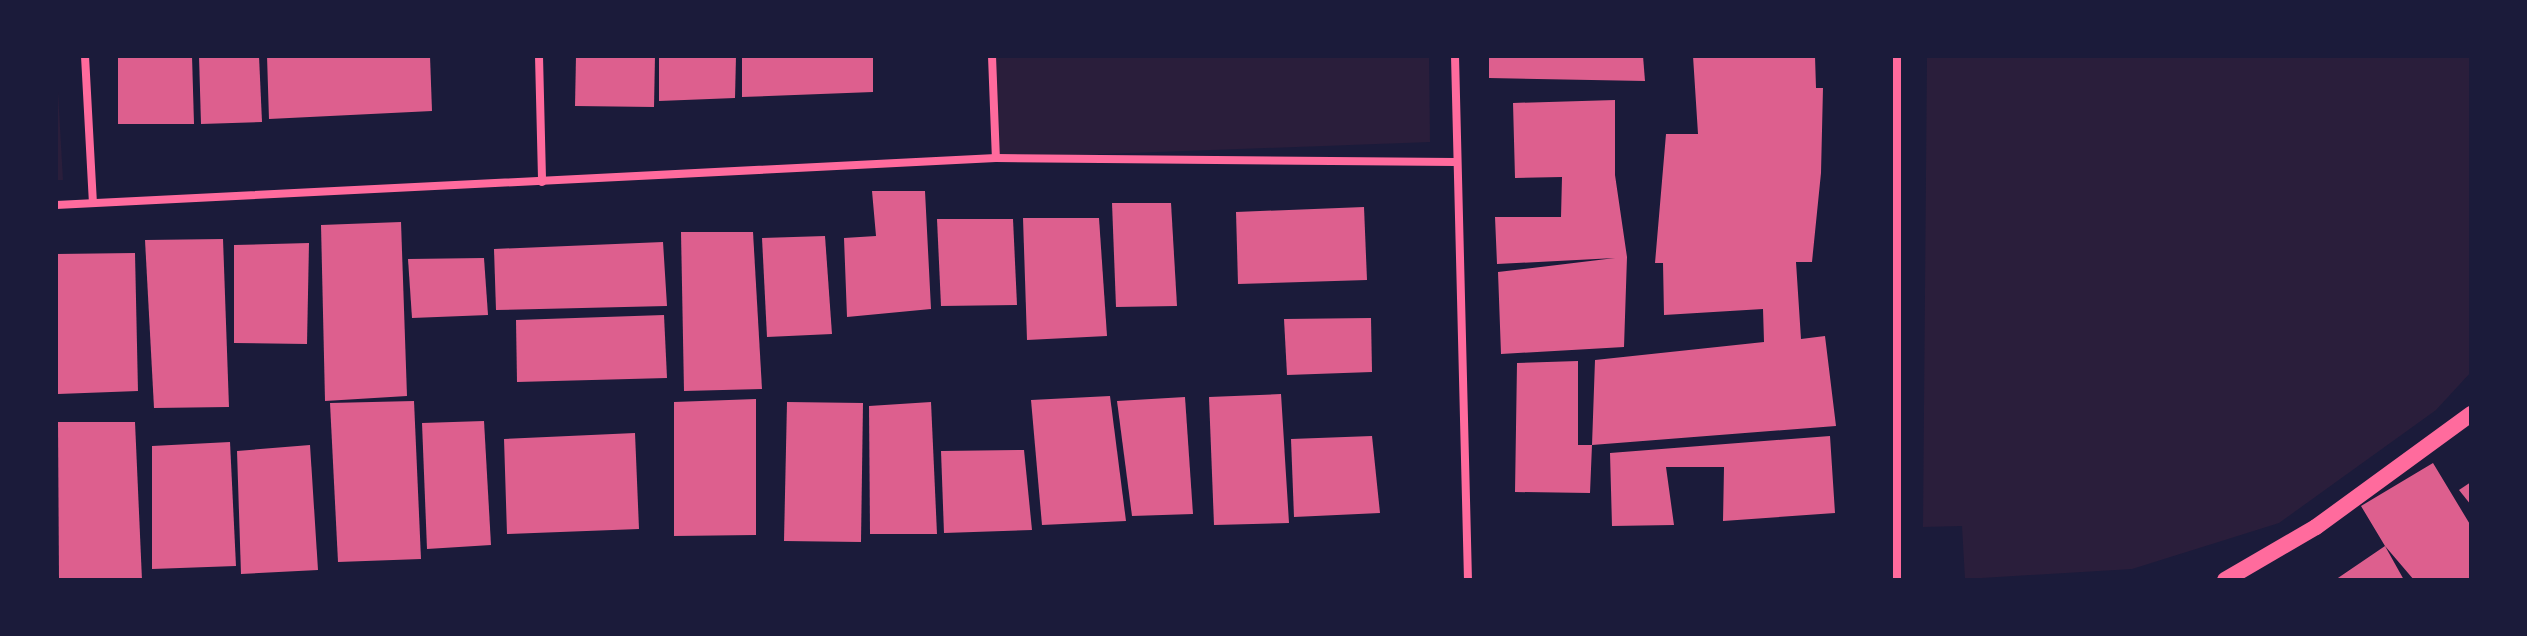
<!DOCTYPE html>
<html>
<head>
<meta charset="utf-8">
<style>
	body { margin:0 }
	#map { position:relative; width:2527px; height:636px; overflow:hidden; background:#1b1b3a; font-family:"Work Sans",sans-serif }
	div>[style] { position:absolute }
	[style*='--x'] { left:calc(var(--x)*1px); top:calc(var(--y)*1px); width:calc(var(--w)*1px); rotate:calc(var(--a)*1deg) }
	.green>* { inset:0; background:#2a1e3b }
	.building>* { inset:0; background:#dd5f8e }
	.minor>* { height:8px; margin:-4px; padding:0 4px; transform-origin:4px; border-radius:4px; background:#ff6b9d }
	.secondary>* { height:16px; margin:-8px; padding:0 8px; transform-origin:8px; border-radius:8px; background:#ff6b9d }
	span { translate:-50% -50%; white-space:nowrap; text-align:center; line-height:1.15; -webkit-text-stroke:6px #1b1b3a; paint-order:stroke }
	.frame { position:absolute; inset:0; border:58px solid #1b1b3a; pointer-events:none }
</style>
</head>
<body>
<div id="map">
	<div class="green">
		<div style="clip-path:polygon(56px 56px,63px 180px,56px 180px)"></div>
		<div style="clip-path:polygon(992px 56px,1429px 56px,1430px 142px,996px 158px)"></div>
		<div style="clip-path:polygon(1927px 56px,2471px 56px,2471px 372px,2436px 410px,2279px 523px,2132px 569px,1965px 579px,1962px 526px,1923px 527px)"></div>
	</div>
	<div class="building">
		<div style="clip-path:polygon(118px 56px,192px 56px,194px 124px,118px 124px)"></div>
		<div style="clip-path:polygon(199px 56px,259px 56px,262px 122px,201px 124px)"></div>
		<div style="clip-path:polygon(267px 56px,430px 56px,432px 111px,269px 119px)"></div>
		<div style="clip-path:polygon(576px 56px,655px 56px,654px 107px,575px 106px)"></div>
		<div style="clip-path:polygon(659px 56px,736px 56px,735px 98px,659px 101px)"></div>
		<div style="clip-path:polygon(742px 56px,873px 56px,873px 92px,742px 97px)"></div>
		<div style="clip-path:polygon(1489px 56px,1643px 56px,1645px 81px,1489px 78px)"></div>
		<div style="clip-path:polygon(1693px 56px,1815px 56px,1816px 88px,1823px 88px,1821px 173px,1812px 262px,1796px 262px,1801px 339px,1825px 336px,1836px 426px,1592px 445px,1595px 360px,1764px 342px,1763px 309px,1664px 315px,1663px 263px,1655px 263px,1666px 134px,1698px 134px)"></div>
		<div style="clip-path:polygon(1615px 100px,1615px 175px,1627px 257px,1624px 347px,1501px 354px,1498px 272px,1615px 258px,1497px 264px,1495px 217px,1561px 217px,1562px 177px,1515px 178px,1513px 103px)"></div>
		<div style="clip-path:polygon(872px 191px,925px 191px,931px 309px,847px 317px,844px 238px,876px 236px)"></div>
		<div style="clip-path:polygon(1112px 203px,1171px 203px,1177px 306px,1116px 307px)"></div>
		<div style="clip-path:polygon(1364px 207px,1367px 280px,1238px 284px,1236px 212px)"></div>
		<div style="clip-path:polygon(1023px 218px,1099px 218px,1107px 336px,1027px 340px)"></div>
		<div style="clip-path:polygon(937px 219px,1013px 219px,1017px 305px,941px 306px)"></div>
		<div style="clip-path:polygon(401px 222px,407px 396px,325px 401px,321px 225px)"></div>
		<div style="clip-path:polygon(681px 232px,753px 232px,762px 389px,684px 391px)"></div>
		<div style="clip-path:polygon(825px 236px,832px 334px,767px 337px,762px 238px)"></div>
		<div style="clip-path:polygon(223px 239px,229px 407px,154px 408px,145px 240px)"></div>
		<div style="clip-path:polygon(663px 242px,667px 306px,496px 310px,494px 249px)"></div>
		<div style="clip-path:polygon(309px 243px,307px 344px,234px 343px,234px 245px)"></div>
		<div style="clip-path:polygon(135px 253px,138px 391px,58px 394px,56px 254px)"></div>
		<div style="clip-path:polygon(484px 258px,488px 315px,412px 318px,408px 259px)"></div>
		<div style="clip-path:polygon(664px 315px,667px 378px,517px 382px,516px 320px)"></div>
		<div style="clip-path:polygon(1371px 318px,1372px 372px,1287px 375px,1284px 319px)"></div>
		<div style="clip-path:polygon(1578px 361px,1578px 445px,1592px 445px,1590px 493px,1515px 492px,1517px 363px)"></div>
		<div style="clip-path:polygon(1281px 394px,1289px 523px,1214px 525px,1209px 397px)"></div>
		<div style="clip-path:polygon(1110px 396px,1126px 521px,1042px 525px,1031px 400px)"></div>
		<div style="clip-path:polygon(1185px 397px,1193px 514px,1132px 516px,1117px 401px)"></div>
		<div style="clip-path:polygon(756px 399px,756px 535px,674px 536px,674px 402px)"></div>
		<div style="clip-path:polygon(414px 401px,421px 559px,338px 562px,330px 403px)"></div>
		<div style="clip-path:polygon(787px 402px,863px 403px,861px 542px,784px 541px)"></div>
		<div style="clip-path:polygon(931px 402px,937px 534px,870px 534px,869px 406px)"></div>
		<div style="clip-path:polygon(484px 421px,491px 545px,427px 549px,422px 423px)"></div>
		<div style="clip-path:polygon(58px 422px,135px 422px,142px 580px,59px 580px)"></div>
		<div style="clip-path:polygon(635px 433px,639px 529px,507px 534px,504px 439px)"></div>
		<div style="clip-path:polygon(1372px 436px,1380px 513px,1294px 517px,1291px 439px)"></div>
		<div style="clip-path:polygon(1830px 436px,1835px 513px,1723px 521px,1724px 467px,1666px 467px,1674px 525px,1612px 526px,1610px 453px)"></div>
		<div style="clip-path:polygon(230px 442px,236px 566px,152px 569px,152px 446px)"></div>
		<div style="clip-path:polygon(310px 445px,318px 570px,241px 574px,237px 451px)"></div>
		<div style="clip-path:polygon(1024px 450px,1032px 530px,944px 533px,941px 451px)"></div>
		<div style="clip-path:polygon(2433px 463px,2471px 526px,2471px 580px,2414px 580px,2385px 546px,2404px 580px,2335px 580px,2385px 546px,2361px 506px)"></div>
		<div style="clip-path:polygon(2471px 482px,2471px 505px,2459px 490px)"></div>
	</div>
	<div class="minor">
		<div style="--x:85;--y:56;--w:147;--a:86.9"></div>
		<div style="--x:539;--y:56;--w:126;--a:88.6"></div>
		<div style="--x:992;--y:56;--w:102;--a:87.8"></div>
		<div style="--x:1455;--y:56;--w:524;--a:88.58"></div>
		<div style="--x:56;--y:205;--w:941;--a:-2.86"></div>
		<div style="--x:996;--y:158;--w:459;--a:0.5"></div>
		<div style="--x:1897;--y:580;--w:524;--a:-90"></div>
	</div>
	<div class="secondary">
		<div style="--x:2225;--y:580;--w:105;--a:-30.2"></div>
		<div style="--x:2316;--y:527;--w:192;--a:-36.1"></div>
	</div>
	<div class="frame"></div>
</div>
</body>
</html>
